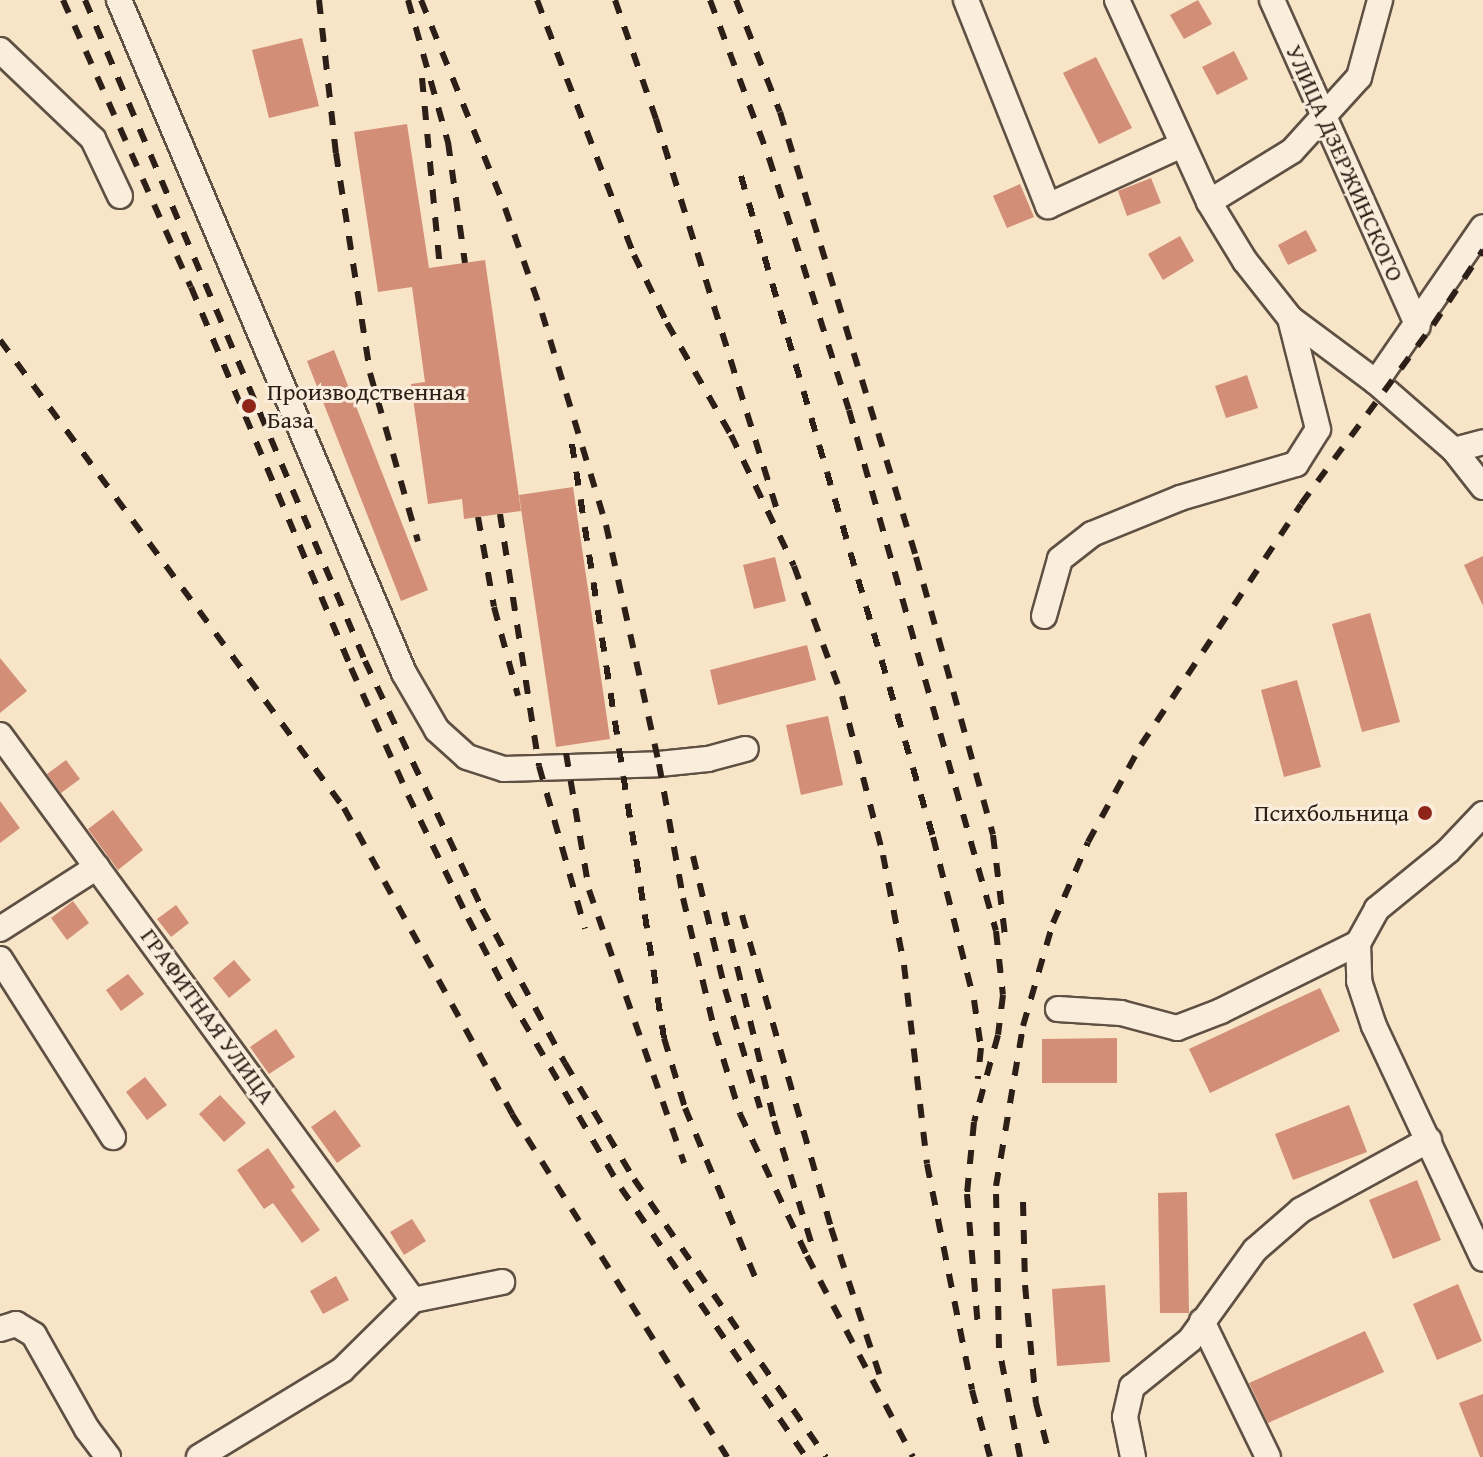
<!DOCTYPE html>
<html>
<head>
<meta charset="utf-8">
<style>
	body { margin:0 }
	#map { position:relative; width:1483px; height:1457px; overflow:hidden; background:#f8e4c7; font-family:"Gentium Book Plus",serif }
	div>[style] { position:absolute }
	[style*='--x'] { left:calc(var(--x)*1px); top:calc(var(--y)*1px); width:calc(var(--w)*1px); rotate:calc(var(--a)*1deg) }
	.building>* { inset:0; background:#d28e77 }
	.roads { filter:drop-shadow(2px 0 #5f5044) drop-shadow(-2px 0 #5f5044) drop-shadow(0 2px #5f5044) drop-shadow(0 -2px #5f5044) }
	.minor>* { height:24px; margin:-12px; padding:0 12px; transform-origin:12px; border-radius:12px; background:#faeddb }
	.rail>* { height:6px; margin-top:-3px; transform-origin:0; background:repeating-linear-gradient(90deg,#2c1f18 0 14px,transparent 0 28px) }
	.dots>* { width:22px; height:22px; translate:-50% -50%; box-sizing:border-box; border:4px solid #faeddb; border-radius:50% }
	span { translate:-50% -50%; white-space:nowrap; text-align:center; line-height:1.15; -webkit-text-stroke:6px #faeddb; paint-order:stroke }
	.street-label { font-size:24px; color:#2c1f18 }
	.poi-label { font-size:24px; color:#2c1f18 }
	.left { translate:0 -50%; text-align:left }
	.right { translate:-100% -50%; text-align:right }
</style>
</head>
<body>
<div id="map">
	<div class="building">
		<div style="clip-path:polygon(1198px 0,1212px 24px,1184px 39px,1170px 15px)"></div>
		<div style="clip-path:polygon(302px 38px,319px 106px,269px 118px,252px 50px)"></div>
		<div style="clip-path:polygon(1234px 51px,1248px 79px,1217px 95px,1202px 67px)"></div>
		<div style="clip-path:polygon(1096px 57px,1132px 128px,1099px 144px,1063px 73px)"></div>
		<div style="clip-path:polygon(407px 124px,429px 268px,485px 260px,521px 511px,464px 519px,462px 499px,428px 504px,411px 384px,425px 382px,412px 287px,378px 292px,354px 132px)"></div>
		<div style="clip-path:polygon(1151px 178px,1161px 203px,1127px 216px,1118px 191px)"></div>
		<div style="clip-path:polygon(1020px 184px,1034px 217px,1007px 228px,993px 196px)"></div>
		<div style="clip-path:polygon(1306px 230px,1317px 251px,1288px 265px,1278px 245px)"></div>
		<div style="clip-path:polygon(1180px 236px,1194px 261px,1163px 280px,1148px 254px)"></div>
		<div style="clip-path:polygon(334px 350px,428px 590px,401px 601px,307px 361px)"></div>
		<div style="clip-path:polygon(1247px 375px,1258px 408px,1226px 418px,1215px 386px)"></div>
		<div style="clip-path:polygon(573px 487px,610px 739px,556px 747px,519px 495px)"></div>
		<div style="clip-path:polygon(1483px 556px,1483px 606px,1464px 565px)"></div>
		<div style="clip-path:polygon(775px 557px,786px 601px,754px 609px,743px 565px)"></div>
		<div style="clip-path:polygon(1370px 613px,1400px 722px,1362px 732px,1332px 624px)"></div>
		<div style="clip-path:polygon(807px 645px,816px 680px,718px 705px,710px 670px)"></div>
		<div style="clip-path:polygon(0 658px,27px 691px,0 713px)"></div>
		<div style="clip-path:polygon(1297px 680px,1321px 767px,1284px 777px,1261px 690px)"></div>
		<div style="clip-path:polygon(828px 716px,843px 785px,801px 795px,786px 725px)"></div>
		<div style="clip-path:polygon(66px 760px,80px 779px,61px 793px,47px 774px)"></div>
		<div style="clip-path:polygon(0 801px,20px 828px,0 843px)"></div>
		<div style="clip-path:polygon(113px 810px,143px 850px,118px 870px,88px 829px)"></div>
		<div style="clip-path:polygon(73px 901px,89px 923px,67px 940px,51px 918px)"></div>
		<div style="clip-path:polygon(176px 905px,189px 923px,171px 937px,157px 919px)"></div>
		<div style="clip-path:polygon(234px 960px,251px 980px,229px 998px,213px 978px)"></div>
		<div style="clip-path:polygon(128px 974px,144px 994px,121px 1011px,106px 990px)"></div>
		<div style="clip-path:polygon(1320px 988px,1340px 1031px,1210px 1093px,1189px 1049px)"></div>
		<div style="clip-path:polygon(276px 1029px,295px 1057px,269px 1074px,250px 1047px)"></div>
		<div style="clip-path:polygon(1117px 1038px,1117px 1083px,1042px 1083px,1042px 1039px)"></div>
		<div style="clip-path:polygon(145px 1077px,167px 1105px,147px 1120px,126px 1092px)"></div>
		<div style="clip-path:polygon(220px 1095px,246px 1123px,224px 1142px,199px 1114px)"></div>
		<div style="clip-path:polygon(1349px 1105px,1367px 1152px,1293px 1180px,1275px 1134px)"></div>
		<div style="clip-path:polygon(335px 1110px,361px 1146px,337px 1163px,311px 1127px)"></div>
		<div style="clip-path:polygon(268px 1148px,295px 1187px,291px 1190px,320px 1230px,302px 1243px,273px 1203px,264px 1209px,237px 1170px)"></div>
		<div style="clip-path:polygon(1417px 1180px,1441px 1240px,1393px 1259px,1369px 1200px)"></div>
		<div style="clip-path:polygon(1187px 1192px,1189px 1313px,1160px 1313px,1158px 1193px)"></div>
		<div style="clip-path:polygon(412px 1219px,426px 1241px,404px 1255px,390px 1232px)"></div>
		<div style="clip-path:polygon(336px 1276px,349px 1300px,323px 1314px,310px 1291px)"></div>
		<div style="clip-path:polygon(1458px 1284px,1482px 1341px,1437px 1360px,1413px 1304px)"></div>
		<div style="clip-path:polygon(1105px 1285px,1110px 1362px,1057px 1366px,1052px 1289px)"></div>
		<div style="clip-path:polygon(1365px 1331px,1384px 1372px,1268px 1423px,1249px 1383px)"></div>
		<div style="clip-path:polygon(1483px 1394px,1483px 1457px,1480px 1457px,1459px 1403px)"></div>
	</div>
	<div class="roads">
		<div class="minor">
			<div style="--x:119;--y:0;--w:731;--a:67.05"></div>
			<div style="--x:404;--y:673;--w:66;--a:59.9"></div>
			<div style="--x:437;--y:730;--w:40;--a:42"></div>
			<div style="--x:467;--y:757;--w:39;--a:18"></div>
			<div style="--x:504;--y:769;--w:155;--a:-1.8"></div>
			<div style="--x:659;--y:764;--w:49;--a:-5.8"></div>
			<div style="--x:708;--y:759;--w:39;--a:-15"></div>
			<div style="--x:966;--y:0;--w:222;--a:68.3"></div>
			<div style="--x:1048;--y:206;--w:147;--a:-24.5"></div>
			<div style="--x:1117;--y:0;--w:222;--a:65.5"></div>
			<div style="--x:1209;--y:202;--w:69;--a:58.6"></div>
			<div style="--x:1245;--y:261;--w:73;--a:51.7"></div>
			<div style="--x:1290;--y:318;--w:107;--a:36.7"></div>
			<div style="--x:1376;--y:382;--w:103;--a:41.1"></div>
			<div style="--x:1454;--y:450;--w:47;--a:51.9"></div>
			<div style="--x:1272;--y:0;--w:357;--a:65.9"></div>
			<div style="--x:0;--y:50;--w:129;--a:43.7"></div>
			<div style="--x:93;--y:139;--w:63;--a:64.7"></div>
			<div style="--x:1209;--y:202;--w:97;--a:-31.6"></div>
			<div style="--x:1292;--y:151;--w:100;--a:-47.8"></div>
			<div style="--x:1359;--y:77;--w:80;--a:-74.7"></div>
			<div style="--x:1376;--y:382;--w:188;--a:-55.4"></div>
			<div style="--x:1454;--y:450;--w:30;--a:-15"></div>
			<div style="--x:1044;--y:616;--w:59;--a:-74.3"></div>
			<div style="--x:1060;--y:559;--w:41;--a:-38"></div>
			<div style="--x:1092;--y:534;--w:95;--a:-22.2"></div>
			<div style="--x:1180;--y:498;--w:121;--a:-16.3"></div>
			<div style="--x:1296;--y:464;--w:41;--a:-57.8"></div>
			<div style="--x:1318;--y:429;--w:114;--a:-104.2"></div>
			<div style="--x:0;--y:735;--w:700;--a:53.83"></div>
			<div style="--x:1483;--y:814;--w:51;--a:133.4"></div>
			<div style="--x:1448;--y:851;--w:92;--a:140.8"></div>
			<div style="--x:1377;--y:909;--w:39;--a:119"></div>
			<div style="--x:1358;--y:943;--w:38;--a:88"></div>
			<div style="--x:1359;--y:981;--w:47;--a:71.6"></div>
			<div style="--x:1374;--y:1026;--w:257;--a:64.9"></div>
			<div style="--x:0;--y:929;--w:115;--a:-32.6"></div>
			<div style="--x:0;--y:959;--w:211;--a:57.6"></div>
			<div style="--x:1058;--y:1009;--w:63;--a:3.6"></div>
			<div style="--x:1121;--y:1013;--w:58;--a:15"></div>
			<div style="--x:1177;--y:1028;--w:47;--a:-21.1"></div>
			<div style="--x:1221;--y:1011;--w:153;--a:-26.4"></div>
			<div style="--x:1202;--y:1321;--w:151;--a:64.1"></div>
			<div style="--x:0;--y:1329;--w:17;--a:-17"></div>
			<div style="--x:16;--y:1324;--w:21;--a:31"></div>
			<div style="--x:34;--y:1335;--w:108;--a:60.6"></div>
			<div style="--x:87;--y:1429;--w:35;--a:53"></div>
			<div style="--x:199;--y:1457;--w:167;--a:-31.3"></div>
			<div style="--x:342;--y:1370;--w:100;--a:-44.6"></div>
			<div style="--x:413;--y:1300;--w:91;--a:-11.4"></div>
			<div style="--x:1133;--y:1457;--w:41;--a:-101.3"></div>
			<div style="--x:1125;--y:1417;--w:31;--a:-77"></div>
			<div style="--x:1132;--y:1387;--w:75;--a:-39"></div>
			<div style="--x:1190;--y:1340;--w:111;--a:-54.2"></div>
			<div style="--x:1255;--y:1250;--w:61;--a:-41"></div>
			<div style="--x:1301;--y:1210;--w:146;--a:-28.7"></div>
		</div>
	</div>
	<div class="rail">
		<div style="--x:63;--y:0;--w:314;--a:66"></div>
		<div style="--x:191;--y:287;--w:413;--a:67.2"></div>
		<div style="--x:351;--y:668;--w:139;--a:65.8"></div>
		<div style="--x:408;--y:795;--w:137;--a:64"></div>
		<div style="--x:468;--y:918;--w:87;--a:62.5"></div>
		<div style="--x:508;--y:995;--w:224;--a:59.7"></div>
		<div style="--x:621;--y:1188;--w:326;--a:55.5"></div>
		<div style="--x:85;--y:0;--w:718;--a:67.04"></div>
		<div style="--x:365;--y:661;--w:274;--a:64.7"></div>
		<div style="--x:482;--y:909;--w:175;--a:61.7"></div>
		<div style="--x:565;--y:1063;--w:135;--a:59.3"></div>
		<div style="--x:634;--y:1179;--w:338;--a:55.4"></div>
		<div style="--x:319;--y:0;--w:154;--a:83.7"></div>
		<div style="--x:336;--y:153;--w:223;--a:81.2"></div>
		<div style="--x:370;--y:373;--w:175;--a:74.1"></div>
		<div style="--x:408;--y:0;--w:148;--a:74.3"></div>
		<div style="--x:448;--y:142;--w:122;--a:82"></div>
		<div style="--x:421;--y:0;--w:224;--a:68"></div>
		<div style="--x:505;--y:208;--w:111;--a:70.6"></div>
		<div style="--x:542;--y:313;--w:221;--a:73.2"></div>
		<div style="--x:606;--y:525;--w:245;--a:77.5"></div>
		<div style="--x:659;--y:764;--w:136;--a:79.8"></div>
		<div style="--x:683;--y:898;--w:138;--a:76.6"></div>
		<div style="--x:715;--y:1032;--w:86;--a:73"></div>
		<div style="--x:740;--y:1114;--w:157;--a:64.7"></div>
		<div style="--x:807;--y:1256;--w:227;--a:62.2"></div>
		<div style="--x:537;--y:0;--w:273;--a:69.2"></div>
		<div style="--x:634;--y:255;--w:76;--a:64.1"></div>
		<div style="--x:667;--y:323;--w:129;--a:60.3"></div>
		<div style="--x:731;--y:435;--w:145;--a:64.3"></div>
		<div style="--x:794;--y:566;--w:139;--a:69.7"></div>
		<div style="--x:842;--y:696;--w:164;--a:75.5"></div>
		<div style="--x:883;--y:855;--w:112;--a:79.2"></div>
		<div style="--x:904;--y:965;--w:200;--a:83.4"></div>
		<div style="--x:927;--y:1164;--w:230;--a:78.7"></div>
		<div style="--x:972;--y:1390;--w:69;--a:75"></div>
		<div style="--x:615;--y:0;--w:126;--a:71"></div>
		<div style="--x:656;--y:119;--w:412;--a:72.8"></div>
		<div style="--x:710;--y:0;--w:169;--a:69.5"></div>
		<div style="--x:769;--y:158;--w:264;--a:72.4"></div>
		<div style="--x:849;--y:410;--w:541;--a:74.24"></div>
		<div style="--x:996;--y:931;--w:64;--a:83.8"></div>
		<div style="--x:1003;--y:995;--w:40;--a:97.1"></div>
		<div style="--x:998;--y:1035;--w:90;--a:105.4"></div>
		<div style="--x:974;--y:1122;--w:72;--a:95.6"></div>
		<div style="--x:967;--y:1194;--w:135;--a:85.3"></div>
		<div style="--x:736;--y:0;--w:120;--a:68.6"></div>
		<div style="--x:780;--y:112;--w:465;--a:73"></div>
		<div style="--x:916;--y:557;--w:288;--a:74.5"></div>
		<div style="--x:993;--y:835;--w:101;--a:83.2"></div>
		<div style="--x:422;--y:78;--w:190;--a:84.6"></div>
		<div style="--x:741;--y:176;--w:688;--a:73.8"></div>
		<div style="--x:933;--y:837;--w:168;--a:75.9"></div>
		<div style="--x:974;--y:1000;--w:49;--a:81.7"></div>
		<div style="--x:981;--y:1048;--w:31;--a:96"></div>
		<div style="--x:0;--y:340;--w:581;--a:53.68"></div>
		<div style="--x:344;--y:808;--w:349;--a:61.2"></div>
		<div style="--x:512;--y:1114;--w:405;--a:57.9"></div>
		<div style="--x:572;--y:444;--w:601;--a:81.2"></div>
		<div style="--x:664;--y:1038;--w:73;--a:73.3"></div>
		<div style="--x:685;--y:1108;--w:191;--a:67.5"></div>
		<div style="--x:500;--y:514;--w:255;--a:81.2"></div>
		<div style="--x:539;--y:766;--w:169;--a:74.2"></div>
		<div style="--x:478;--y:517;--w:91;--a:79.9"></div>
		<div style="--x:494;--y:607;--w:92;--a:74.9"></div>
		<div style="--x:566;--y:753;--w:139;--a:80.5"></div>
		<div style="--x:589;--y:890;--w:289;--a:70.8"></div>
		<div style="--x:693;--y:856;--w:137;--a:76.5"></div>
		<div style="--x:725;--y:989;--w:124;--a:73.6"></div>
		<div style="--x:724;--y:912;--w:215;--a:76.5"></div>
		<div style="--x:774;--y:1121;--w:130;--a:73"></div>
		<div style="--x:742;--y:915;--w:325;--a:74.1"></div>
		<div style="--x:831;--y:1228;--w:156;--a:71.7"></div>
		<div style="--x:1023;--y:1202;--w:83;--a:88.6"></div>
		<div style="--x:1025;--y:1285;--w:119;--a:84.7"></div>
		<div style="--x:1036;--y:1403;--w:56;--a:75.5"></div>
		<div style="--x:1020;--y:1457;--w:111;--a:-100.9"></div>
		<div style="--x:999;--y:1348;--w:162;--a:-91.1"></div>
		<div style="--x:996;--y:1186;--w:162;--a:-80.4"></div>
		<div style="--x:1023;--y:1026;--w:107;--a:-73.8"></div>
		<div style="--x:1053;--y:923;--w:88;--a:-66.6"></div>
		<div style="--x:1088;--y:842;--w:111;--a:-61.3"></div>
		<div style="--x:1141;--y:745;--w:289;--a:-56.4"></div>
		<div style="--x:1301;--y:504;--w:222;--a:-53.6"></div>
		<div style="--x:1433;--y:325;--w:90;--a:-56.3"></div>
	</div>
	<div class="dots">
		<div style="left:249px;top:406px;background:#8f2418"></div>
		<div style="left:1425px;top:813px;background:#8f2418"></div>
	</div>
	<div class="street-label">
		<span style="left:1345px;top:163px;rotate:66deg">УЛИЦА ДЗЕРЖИНСКОГО</span>
		<span style="left:208px;top:1016px;rotate:54deg">ГРАФИТНАЯ УЛИЦА</span>
	</div>
	<div class="poi-label">
		<span class="left" style="left:267px;top:406px">Производственная<br>База</span>
		<span class="right" style="left:1409px;top:813px">Психбольница</span>
	</div>
</div>
</body>
</html>
